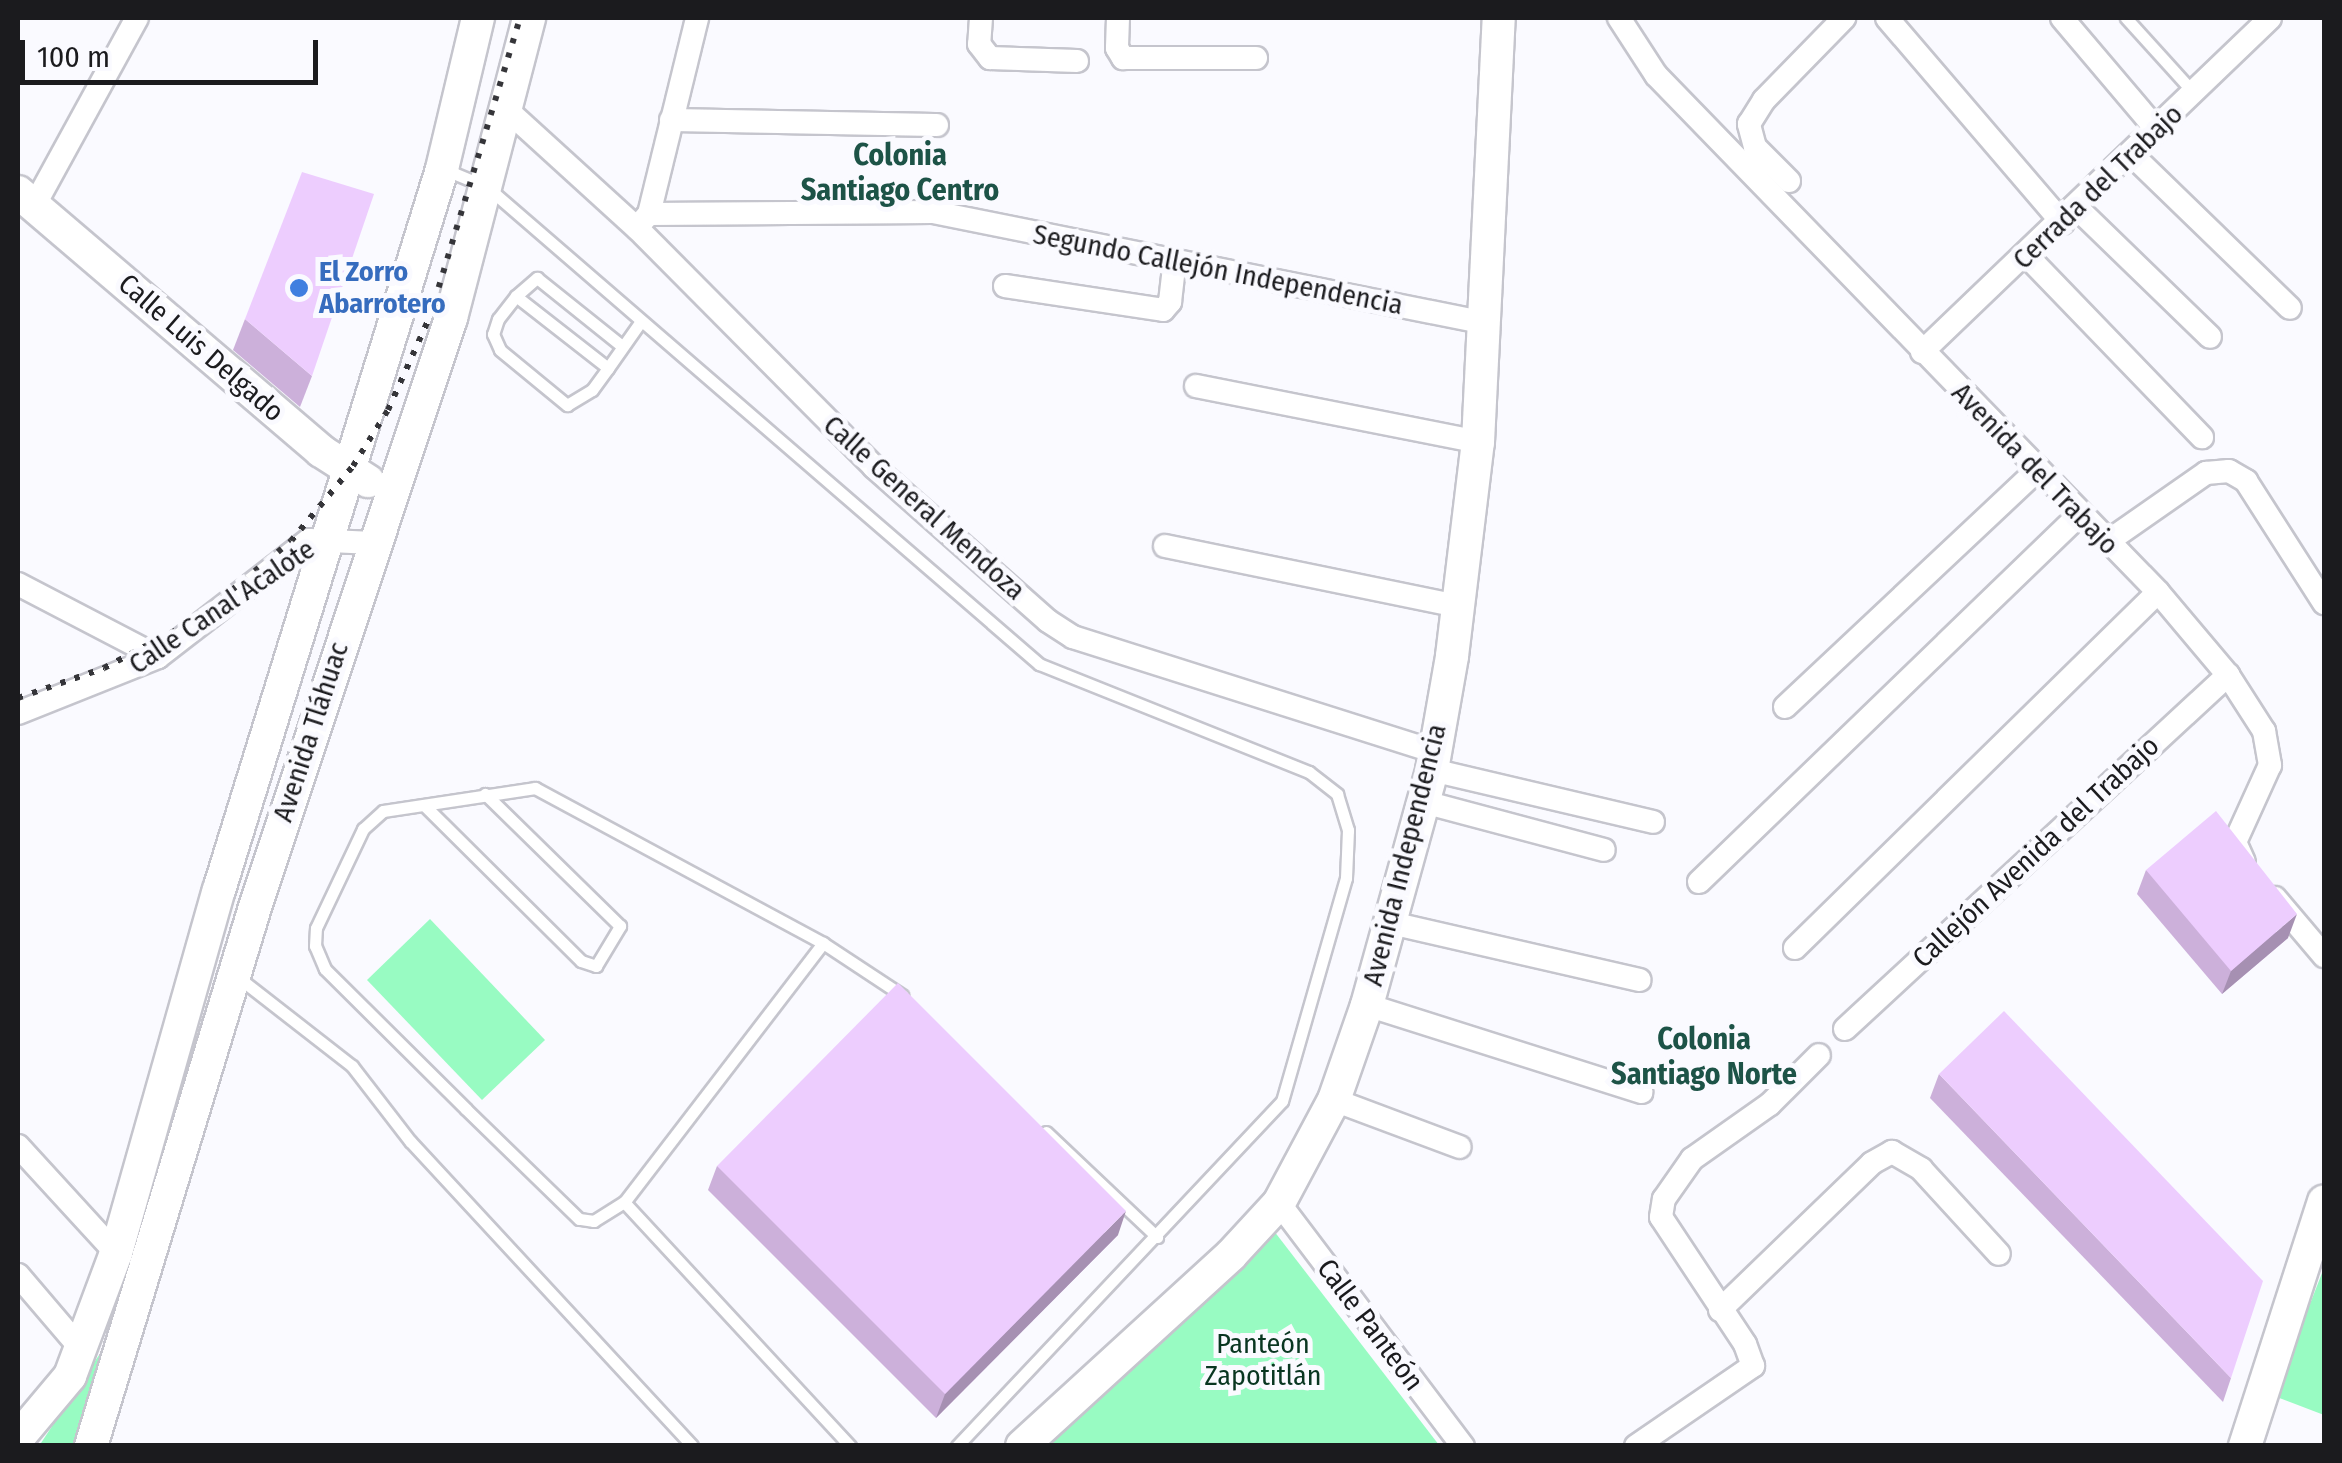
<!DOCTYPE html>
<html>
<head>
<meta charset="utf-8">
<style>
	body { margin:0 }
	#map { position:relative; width:2342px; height:1463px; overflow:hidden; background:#fafaff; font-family:"Fira Sans Condensed",sans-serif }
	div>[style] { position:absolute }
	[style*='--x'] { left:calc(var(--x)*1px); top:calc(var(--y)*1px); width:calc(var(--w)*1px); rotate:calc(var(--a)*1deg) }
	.green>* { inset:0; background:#98fbc2 }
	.roads { filter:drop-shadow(2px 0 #c5c5cd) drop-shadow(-2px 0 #c5c5cd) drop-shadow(0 2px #c5c5cd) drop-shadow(0 -2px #c5c5cd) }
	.lane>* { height:11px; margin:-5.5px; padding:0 5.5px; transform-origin:5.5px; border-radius:5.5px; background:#fff }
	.street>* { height:22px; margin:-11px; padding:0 11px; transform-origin:11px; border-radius:11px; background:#fff }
	.secondary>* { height:32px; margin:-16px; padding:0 16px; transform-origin:16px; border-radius:16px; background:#fff }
	.rail>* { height:6px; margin-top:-3px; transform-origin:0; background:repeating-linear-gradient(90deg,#353539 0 5px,transparent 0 15px) }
	.wall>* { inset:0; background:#ccb0da }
	.shaded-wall>* { inset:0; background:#a690b2 }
	.building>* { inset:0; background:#edcdfe }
	.dots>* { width:28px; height:28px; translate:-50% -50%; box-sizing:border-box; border:5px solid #fafaff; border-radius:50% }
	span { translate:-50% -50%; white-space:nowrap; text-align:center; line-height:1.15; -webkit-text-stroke:10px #fafaff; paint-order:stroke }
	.street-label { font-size:28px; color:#1b1b1e }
	.shop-label { font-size:28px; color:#366cbe; font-weight:700 }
	.left { translate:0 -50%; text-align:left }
	.park-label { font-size:28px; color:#093621 }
	.neighbourhood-label { font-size:30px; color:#1d5347; font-weight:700 }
	.frame { position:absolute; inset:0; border:20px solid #1b1b1e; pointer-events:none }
	.scale { position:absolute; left:20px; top:40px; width:298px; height:45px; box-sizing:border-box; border:5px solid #1b1b1e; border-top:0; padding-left:12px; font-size:30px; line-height:35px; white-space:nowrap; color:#1b1b1e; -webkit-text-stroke:8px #fafaff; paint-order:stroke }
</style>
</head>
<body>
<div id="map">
	<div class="green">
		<div style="clip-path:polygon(430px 919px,545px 1040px,482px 1100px,367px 980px)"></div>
		<div style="clip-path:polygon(1274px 1231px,1439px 1445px,1043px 1446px)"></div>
		<div style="clip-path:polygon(2324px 1268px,2324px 1415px,2274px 1396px)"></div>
		<div style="clip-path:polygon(101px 1352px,74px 1445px,35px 1446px,41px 1443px)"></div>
	</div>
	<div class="roads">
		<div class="lane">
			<div style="--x:2126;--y:18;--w:103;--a:47.8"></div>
			<div style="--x:446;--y:170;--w:44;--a:22.5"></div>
			<div style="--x:487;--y:187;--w:730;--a:40.83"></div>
			<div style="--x:1039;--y:664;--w:291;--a:21.8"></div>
			<div style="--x:1309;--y:772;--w:36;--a:38"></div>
			<div style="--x:1337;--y:794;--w:38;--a:73"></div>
			<div style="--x:1348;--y:830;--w:48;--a:92.4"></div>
			<div style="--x:1346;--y:878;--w:232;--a:106"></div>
			<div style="--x:1282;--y:1101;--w:474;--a:133.3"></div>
			<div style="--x:516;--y:296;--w:28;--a:-41"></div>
			<div style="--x:537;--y:278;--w:109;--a:38.7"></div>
			<div style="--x:608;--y:368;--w:117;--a:-142"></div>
			<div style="--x:516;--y:296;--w:29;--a:128"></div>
			<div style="--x:498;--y:319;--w:16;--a:108"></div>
			<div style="--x:493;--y:334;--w:17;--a:66"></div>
			<div style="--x:500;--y:350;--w:87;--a:39.4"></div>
			<div style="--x:567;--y:405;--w:29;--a:-31"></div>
			<div style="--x:592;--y:390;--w:27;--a:-54"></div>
			<div style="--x:608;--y:368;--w:57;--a:-54.9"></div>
			<div style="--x:535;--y:788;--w:327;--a:28.3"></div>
			<div style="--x:823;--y:943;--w:327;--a:127.5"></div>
			<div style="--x:624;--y:1202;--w:36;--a:148"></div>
			<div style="--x:594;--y:1221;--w:15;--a:-172"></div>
			<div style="--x:579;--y:1219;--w:158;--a:-135.8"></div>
			<div style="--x:466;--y:1109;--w:199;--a:-135.2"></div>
			<div style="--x:325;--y:969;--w:25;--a:-113"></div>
			<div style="--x:315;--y:946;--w:18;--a:-87"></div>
			<div style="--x:316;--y:928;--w:110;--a:-64.6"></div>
			<div style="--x:363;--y:829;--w:27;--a:-42"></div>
			<div style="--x:383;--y:811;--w:154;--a:-8.6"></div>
			<div style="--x:424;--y:805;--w:221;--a:44.8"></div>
			<div style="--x:581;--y:961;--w:16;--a:18"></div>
			<div style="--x:596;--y:966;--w:47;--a:-59"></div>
			<div style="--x:620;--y:926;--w:189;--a:-135.6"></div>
			<div style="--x:823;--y:943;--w:95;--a:33.4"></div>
			<div style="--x:239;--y:978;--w:143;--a:37.9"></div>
			<div style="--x:352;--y:1066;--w:95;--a:52.3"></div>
			<div style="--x:410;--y:1141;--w:415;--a:47.2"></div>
			<div style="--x:1046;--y:1132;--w:153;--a:43.4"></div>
			<div style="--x:624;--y:1202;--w:333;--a:47.2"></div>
		</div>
		<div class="street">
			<div style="--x:981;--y:18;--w:26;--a:94"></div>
			<div style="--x:979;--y:44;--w:18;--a:52"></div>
			<div style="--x:990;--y:58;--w:87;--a:2"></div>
			<div style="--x:1118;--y:18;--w:30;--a:92"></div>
			<div style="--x:1117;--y:48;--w:12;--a:59"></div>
			<div style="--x:1123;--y:58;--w:133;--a:0"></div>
			<div style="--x:1619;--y:18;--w:68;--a:57"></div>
			<div style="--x:1656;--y:75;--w:721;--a:45.84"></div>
			<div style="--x:2158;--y:592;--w:109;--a:49.9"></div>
			<div style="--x:2228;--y:675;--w:67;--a:57.3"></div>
			<div style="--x:2264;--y:731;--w:35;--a:80"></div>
			<div style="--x:2270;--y:765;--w:85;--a:114.4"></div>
			<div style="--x:2235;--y:842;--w:22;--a:66"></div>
			<div style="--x:1887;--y:18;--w:270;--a:49.4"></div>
			<div style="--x:2062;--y:18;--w:145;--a:49.7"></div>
			<div style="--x:506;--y:109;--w:177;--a:42.3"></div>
			<div style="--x:637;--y:228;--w:337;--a:45.2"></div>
			<div style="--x:874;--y:467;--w:232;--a:41.5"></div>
			<div style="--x:1048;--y:621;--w:30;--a:33"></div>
			<div style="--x:1073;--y:637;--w:381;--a:17.6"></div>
			<div style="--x:671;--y:120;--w:266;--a:1.1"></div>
			<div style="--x:2131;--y:154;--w:221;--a:44.1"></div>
			<div style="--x:1789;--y:181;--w:48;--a:-135"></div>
			<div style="--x:1755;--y:147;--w:24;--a:-105"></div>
			<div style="--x:1749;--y:124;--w:28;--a:-58"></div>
			<div style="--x:1764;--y:100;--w:115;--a:-45.7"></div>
			<div style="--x:34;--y:206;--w:214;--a:-61.3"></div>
			<div style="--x:2077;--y:208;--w:185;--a:44.1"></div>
			<div style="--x:649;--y:214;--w:284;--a:-0.4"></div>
			<div style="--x:933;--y:212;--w:564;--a:11.35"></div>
			<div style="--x:639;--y:225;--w:15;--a:-48"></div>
			<div style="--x:649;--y:214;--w:202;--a:-76.2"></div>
			<div style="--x:2027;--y:256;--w:252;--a:46"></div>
			<div style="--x:1005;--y:286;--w:160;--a:8.6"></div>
			<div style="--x:1163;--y:310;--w:11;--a:-49"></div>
			<div style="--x:1170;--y:302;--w:43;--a:-83.4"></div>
			<div style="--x:1922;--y:352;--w:482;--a:-43.8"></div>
			<div style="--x:1196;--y:386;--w:288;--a:11.2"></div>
			<div style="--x:2107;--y:542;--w:121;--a:-34.9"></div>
			<div style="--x:2206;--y:473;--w:23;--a:-5"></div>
			<div style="--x:2229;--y:471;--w:20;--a:30"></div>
			<div style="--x:2246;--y:481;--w:145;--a:57.4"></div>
			<div style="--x:1165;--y:546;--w:299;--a:11.6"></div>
			<div style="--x:18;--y:584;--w:158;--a:27.5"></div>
			<div style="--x:1785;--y:707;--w:345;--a:-43.2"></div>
			<div style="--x:18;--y:713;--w:151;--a:-21.8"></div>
			<div style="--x:158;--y:657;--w:191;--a:-37.8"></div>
			<div style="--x:309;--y:540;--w:64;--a:2.7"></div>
			<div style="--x:1432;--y:770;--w:227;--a:13.2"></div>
			<div style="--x:1424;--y:802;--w:186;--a:14.9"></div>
			<div style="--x:1699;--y:882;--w:528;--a:-44"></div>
			<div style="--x:2275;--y:898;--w:76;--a:49.8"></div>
			<div style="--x:1391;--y:923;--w:255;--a:12.9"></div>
			<div style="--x:1795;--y:948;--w:508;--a:-44.44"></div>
			<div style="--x:1367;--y:1005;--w:288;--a:17.6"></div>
			<div style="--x:1845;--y:1029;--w:522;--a:-42.75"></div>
			<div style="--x:1334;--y:1100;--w:134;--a:20.5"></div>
			<div style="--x:18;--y:1146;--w:145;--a:47.5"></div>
			<div style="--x:1279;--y:1203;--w:305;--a:52.9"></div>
			<div style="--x:18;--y:1275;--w:100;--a:49.5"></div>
			<div style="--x:1720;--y:1310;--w:211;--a:-44"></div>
			<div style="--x:1872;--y:1163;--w:23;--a:-29"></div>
			<div style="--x:1892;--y:1152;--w:34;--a:30"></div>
			<div style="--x:1921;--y:1169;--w:115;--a:47.5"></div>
			<div style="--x:1636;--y:1446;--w:142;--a:-34.4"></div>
			<div style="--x:1753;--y:1366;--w:23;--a:-110"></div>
			<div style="--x:1745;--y:1344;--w:152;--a:-123.5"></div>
			<div style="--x:1661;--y:1217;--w:18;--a:-81"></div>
			<div style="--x:1664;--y:1199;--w:49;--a:-55"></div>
			<div style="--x:1692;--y:1159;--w:95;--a:-35.2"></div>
			<div style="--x:1770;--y:1104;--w:69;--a:-45"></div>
		</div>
		<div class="secondary">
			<div style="--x:18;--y:192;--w:399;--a:40.5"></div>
			<div style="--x:321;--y:451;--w:56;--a:32.6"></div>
			<div style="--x:18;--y:1438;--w:81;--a:-50"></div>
			<div style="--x:70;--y:1376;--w:131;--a:-69.5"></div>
			<div style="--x:116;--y:1253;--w:377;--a:-74.2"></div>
			<div style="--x:219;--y:890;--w:755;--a:-72.81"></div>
			<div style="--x:442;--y:169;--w:155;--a:-76.6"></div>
			<div style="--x:91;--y:1446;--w:567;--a:-73.07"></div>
			<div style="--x:256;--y:904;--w:618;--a:-71.59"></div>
			<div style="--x:451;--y:318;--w:310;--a:-75.4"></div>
			<div style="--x:1022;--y:1446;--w:283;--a:-42.4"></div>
			<div style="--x:1231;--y:1255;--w:71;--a:-47.3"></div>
			<div style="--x:1279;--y:1203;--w:117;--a:-61.9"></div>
			<div style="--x:1334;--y:1100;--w:101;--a:-70.8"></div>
			<div style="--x:1367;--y:1005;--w:244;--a:-74.5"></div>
			<div style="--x:1432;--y:770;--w:116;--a:-80"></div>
			<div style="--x:1452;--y:656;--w:216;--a:-83.1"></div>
			<div style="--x:1478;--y:442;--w:425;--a:-87.2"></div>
			<div style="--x:2245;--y:1446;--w:257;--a:-72.1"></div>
		</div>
	</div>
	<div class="rail">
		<div style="--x:18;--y:698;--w:91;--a:-19.2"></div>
		<div style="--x:104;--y:668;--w:105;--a:-27.8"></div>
		<div style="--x:197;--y:619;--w:122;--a:-39.7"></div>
		<div style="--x:291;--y:541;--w:97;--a:-50.4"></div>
		<div style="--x:353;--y:466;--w:66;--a:-58"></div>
		<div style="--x:388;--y:410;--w:103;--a:-65.9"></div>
		<div style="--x:430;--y:316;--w:311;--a:-73.2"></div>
	</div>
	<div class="wall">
		<div style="clip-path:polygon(245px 319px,312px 376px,300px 407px,233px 350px)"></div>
		<div style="clip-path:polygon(2146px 870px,2288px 938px,2222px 994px,2137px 894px)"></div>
		<div style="clip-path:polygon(1939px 1074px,2231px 1378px,2223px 1402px,1930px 1098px)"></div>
		<div style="clip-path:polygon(717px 1166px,1118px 1235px,936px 1418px,708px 1190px)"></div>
	</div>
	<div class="shaded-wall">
		<div style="clip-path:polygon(2297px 914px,2288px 938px,2222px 994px,2231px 971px)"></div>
		<div style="clip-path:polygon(1126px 1211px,1118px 1235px,936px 1418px,945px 1394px)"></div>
	</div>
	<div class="building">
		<div style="clip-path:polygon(302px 172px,374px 194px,312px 376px,245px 319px)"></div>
		<div style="clip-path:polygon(2216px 811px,2297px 914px,2231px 971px,2146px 870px)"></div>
		<div style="clip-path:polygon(898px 983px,1126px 1211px,945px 1394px,717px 1166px)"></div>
		<div style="clip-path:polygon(2004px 1011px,2263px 1281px,2231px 1378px,1939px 1074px)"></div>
	</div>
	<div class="dots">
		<div style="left:299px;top:288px;background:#3f7fe0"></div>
	</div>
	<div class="street-label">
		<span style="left:2098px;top:187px;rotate:-44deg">Cerrada del Trabajo</span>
		<span style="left:1218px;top:270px;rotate:11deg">Segundo Callejón Independencia</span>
		<span style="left:201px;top:348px;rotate:41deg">Calle Luis Delgado</span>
		<span style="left:2035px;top:469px;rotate:46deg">Avenida del Trabajo</span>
		<span style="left:924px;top:508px;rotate:42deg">Calle General Mendoza</span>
		<span style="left:222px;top:607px;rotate:-34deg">Calle Canal Acalote</span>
		<span style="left:311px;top:732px;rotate:-72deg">Avenida Tláhuac</span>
		<span style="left:2036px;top:852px;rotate:-43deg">Callejón Avenida del Trabajo</span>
		<span style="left:1405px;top:855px;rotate:-76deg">Avenida Independencia</span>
		<span style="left:1370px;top:1325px;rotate:53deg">Calle Panteón</span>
	</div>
	<div class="shop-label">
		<span class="left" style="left:319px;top:288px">El Zorro<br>Abarrotero</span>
	</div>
	<div class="park-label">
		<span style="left:1263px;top:1360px">Panteón<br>Zapotitlán</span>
	</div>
	<div class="neighbourhood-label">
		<span style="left:900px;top:172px">Colonia<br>Santiago Centro</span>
		<span style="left:1704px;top:1056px">Colonia<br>Santiago Norte</span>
	</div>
	<div class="frame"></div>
	<div class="scale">100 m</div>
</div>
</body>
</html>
